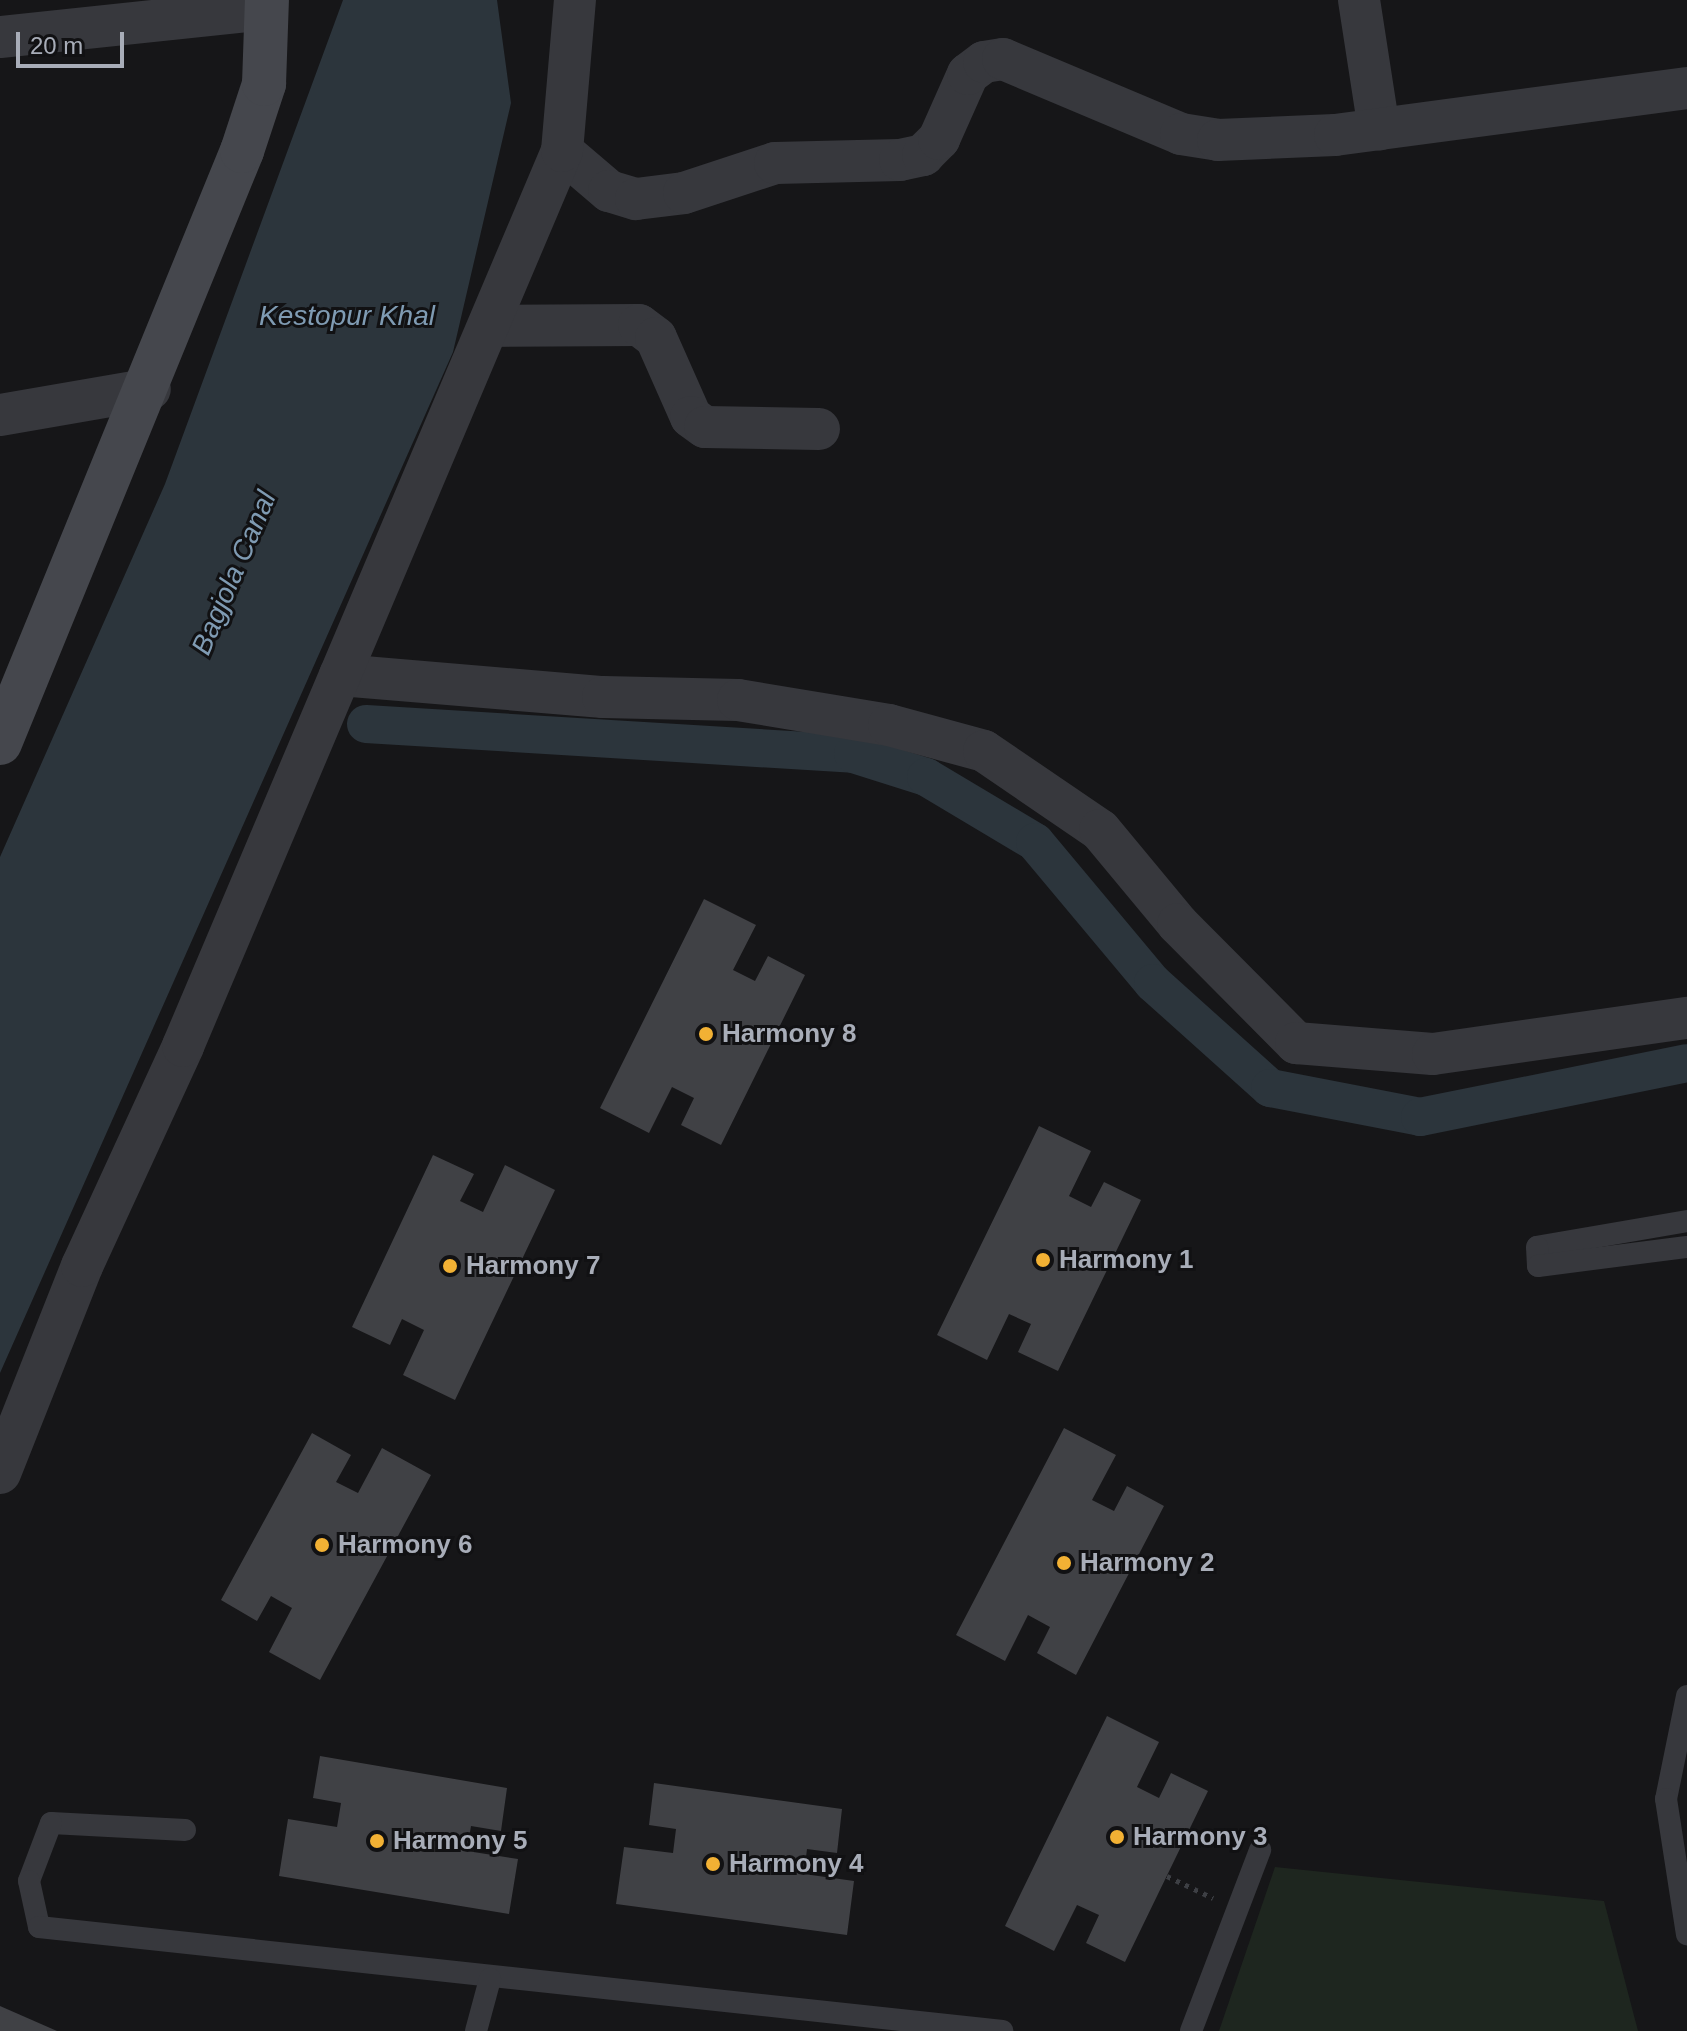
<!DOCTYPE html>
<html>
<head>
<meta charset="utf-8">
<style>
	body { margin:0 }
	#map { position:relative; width:1687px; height:2031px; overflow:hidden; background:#161618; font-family:Arial,sans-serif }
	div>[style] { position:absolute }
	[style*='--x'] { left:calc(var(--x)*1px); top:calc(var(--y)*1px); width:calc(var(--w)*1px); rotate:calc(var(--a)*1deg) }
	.green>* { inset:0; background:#1e261f }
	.water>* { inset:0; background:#2c353c }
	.canal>* { height:38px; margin:-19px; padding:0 19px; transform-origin:19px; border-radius:19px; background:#2c353c }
	.building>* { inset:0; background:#404145 }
	.path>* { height:5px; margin-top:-2.5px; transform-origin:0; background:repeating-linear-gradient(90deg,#3d3f44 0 4px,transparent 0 10px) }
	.lane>* { height:22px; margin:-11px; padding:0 11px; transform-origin:11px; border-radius:11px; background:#37383d }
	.street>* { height:42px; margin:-21px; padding:0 21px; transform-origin:21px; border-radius:21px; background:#37383d }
	.secondary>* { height:44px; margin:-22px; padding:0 22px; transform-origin:22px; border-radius:22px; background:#45474d }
	.dots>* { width:22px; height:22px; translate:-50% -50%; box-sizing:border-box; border:4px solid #111113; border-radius:50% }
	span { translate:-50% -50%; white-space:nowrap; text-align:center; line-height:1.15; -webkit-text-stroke:6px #111113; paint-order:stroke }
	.poi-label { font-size:26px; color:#a8adb8; font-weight:700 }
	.left { translate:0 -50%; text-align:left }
	.water-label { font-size:28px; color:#7f9bb3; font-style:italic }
	.scale { position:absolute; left:16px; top:32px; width:108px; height:36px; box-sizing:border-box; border:4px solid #a8adb8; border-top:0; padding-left:10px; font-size:24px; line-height:28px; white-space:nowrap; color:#a8adb8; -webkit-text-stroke:6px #111113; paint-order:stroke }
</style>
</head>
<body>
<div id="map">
	<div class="green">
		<div style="clip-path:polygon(1275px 1867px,1604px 1901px,1638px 2031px,1219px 2031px)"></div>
	</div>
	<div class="water">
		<div style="clip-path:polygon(343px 0,497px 0,511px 103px,453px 352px,0 1373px,0 857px,165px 484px)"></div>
	</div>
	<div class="canal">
		<div style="--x:366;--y:724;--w:488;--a:3.5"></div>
		<div style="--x:853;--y:754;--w:77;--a:17.5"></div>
		<div style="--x:926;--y:777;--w:127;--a:30.8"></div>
		<div style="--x:1035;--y:842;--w:184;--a:50.1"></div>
		<div style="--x:1153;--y:983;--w:157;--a:41.9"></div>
		<div style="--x:1270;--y:1088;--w:153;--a:10.9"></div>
		<div style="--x:1420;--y:1117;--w:272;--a:-11.4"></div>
	</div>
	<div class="building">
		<div style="clip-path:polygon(704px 899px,756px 925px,733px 970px,755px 981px,768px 956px,805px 975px,721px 1145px,681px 1125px,694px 1098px,672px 1087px,649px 1133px,600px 1108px)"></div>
		<div style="clip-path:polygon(1039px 1126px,1091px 1151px,1069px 1196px,1091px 1207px,1104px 1182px,1141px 1200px,1058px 1371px,1018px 1352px,1031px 1324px,1009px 1314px,987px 1360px,937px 1335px)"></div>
		<div style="clip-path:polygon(433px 1155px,474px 1174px,460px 1201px,483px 1212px,505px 1165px,555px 1190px,455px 1400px,403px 1375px,424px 1330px,402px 1319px,390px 1345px,352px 1327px)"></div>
		<div style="clip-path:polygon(1064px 1428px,1116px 1455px,1092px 1500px,1114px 1511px,1127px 1486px,1164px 1506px,1076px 1675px,1037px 1653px,1050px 1627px,1028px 1615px,1005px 1661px,956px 1635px)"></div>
		<div style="clip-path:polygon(312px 1433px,351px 1455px,336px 1482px,358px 1493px,382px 1448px,431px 1475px,320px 1680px,269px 1652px,292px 1608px,271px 1596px,257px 1621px,221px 1600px)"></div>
		<div style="clip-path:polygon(1107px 1716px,1159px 1742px,1137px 1787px,1159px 1798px,1171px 1773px,1208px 1791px,1125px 1962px,1086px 1943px,1099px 1915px,1077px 1905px,1054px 1951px,1005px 1926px)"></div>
		<div style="clip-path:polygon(320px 1756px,507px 1788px,501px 1831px,471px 1826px,467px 1851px,518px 1859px,509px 1914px,279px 1876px,288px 1819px,337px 1827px,341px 1803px,313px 1798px)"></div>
		<div style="clip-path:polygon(654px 1783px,842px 1809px,837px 1853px,807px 1849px,804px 1874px,854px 1881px,847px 1935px,616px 1904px,624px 1847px,673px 1853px,676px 1829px,649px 1825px)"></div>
		<div style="clip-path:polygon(0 2006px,57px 2031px,0 2031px)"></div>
	</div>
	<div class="path">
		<div style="--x:1167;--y:1876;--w:51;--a:25.6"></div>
	</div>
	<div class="lane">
		<div style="--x:1687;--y:1221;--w:152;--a:170.2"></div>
		<div style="--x:1537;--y:1247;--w:19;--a:87"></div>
		<div style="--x:1538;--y:1266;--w:150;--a:-7.3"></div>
		<div style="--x:1687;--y:1696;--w:105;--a:101.5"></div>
		<div style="--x:1666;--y:1799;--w:137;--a:81.2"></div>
		<div style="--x:185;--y:1830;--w:134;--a:-177"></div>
		<div style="--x:51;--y:1823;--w:62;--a:110.8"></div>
		<div style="--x:29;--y:1881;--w:47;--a:77.7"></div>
		<div style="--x:39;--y:1927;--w:969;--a:6.16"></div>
		<div style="--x:476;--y:2031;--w:54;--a:-74.9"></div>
		<div style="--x:1191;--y:2031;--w:194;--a:-69.1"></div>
	</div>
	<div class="street">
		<div style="--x:1359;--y:0;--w:131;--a:81.2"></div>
		<div style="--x:0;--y:37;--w:268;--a:-6"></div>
		<div style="--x:562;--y:151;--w:62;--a:40.4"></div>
		<div style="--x:609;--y:191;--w:28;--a:17"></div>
		<div style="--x:636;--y:199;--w:48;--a:-7.1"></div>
		<div style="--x:684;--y:193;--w:96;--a:-18.2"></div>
		<div style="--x:775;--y:163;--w:125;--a:-1.4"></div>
		<div style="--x:900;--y:160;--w:24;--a:-12"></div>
		<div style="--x:923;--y:155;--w:23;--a:-45"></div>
		<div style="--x:939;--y:139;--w:71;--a:-66"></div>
		<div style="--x:968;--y:74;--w:20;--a:-37"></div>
		<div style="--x:984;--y:62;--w:19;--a:-9"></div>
		<div style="--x:1003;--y:59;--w:193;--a:22.8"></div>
		<div style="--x:1181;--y:134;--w:37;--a:9"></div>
		<div style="--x:1218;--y:140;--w:117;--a:-2.4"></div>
		<div style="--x:1335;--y:135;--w:355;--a:-7.6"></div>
		<div style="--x:489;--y:326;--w:150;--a:-0.4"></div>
		<div style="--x:639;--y:325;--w:21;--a:37"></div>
		<div style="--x:656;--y:338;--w:86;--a:66.1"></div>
		<div style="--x:691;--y:417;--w:17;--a:36"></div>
		<div style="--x:705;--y:427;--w:114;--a:1"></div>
		<div style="--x:0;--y:415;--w:152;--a:-9.8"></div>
		<div style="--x:340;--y:675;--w:264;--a:4.8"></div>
		<div style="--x:603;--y:697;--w:135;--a:1.3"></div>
		<div style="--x:738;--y:700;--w:153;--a:9.4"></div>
		<div style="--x:889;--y:725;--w:98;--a:15.3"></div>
		<div style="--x:984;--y:751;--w:140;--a:34.3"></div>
		<div style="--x:1100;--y:830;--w:122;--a:50.3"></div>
		<div style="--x:1178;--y:924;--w:168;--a:45.2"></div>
		<div style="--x:1296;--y:1043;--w:137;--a:4.6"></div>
		<div style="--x:1433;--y:1054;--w:257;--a:-8.1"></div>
		<div style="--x:0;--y:1473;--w:223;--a:-68.4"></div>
		<div style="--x:82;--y:1266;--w:242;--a:-65.3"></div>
		<div style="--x:183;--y:1046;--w:972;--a:-67.05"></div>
		<div style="--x:562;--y:151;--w:152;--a:-85.1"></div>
	</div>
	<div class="secondary">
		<div style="--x:0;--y:743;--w:640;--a:-67.77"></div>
		<div style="--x:242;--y:151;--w:71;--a:-71.8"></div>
		<div style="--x:264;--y:84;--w:84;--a:-88"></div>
	</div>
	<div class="dots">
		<div style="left:706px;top:1034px;background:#f2b134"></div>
		<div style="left:1043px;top:1260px;background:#f2b134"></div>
		<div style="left:450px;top:1266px;background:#f2b134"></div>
		<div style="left:322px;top:1545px;background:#f2b134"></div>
		<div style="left:1064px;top:1563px;background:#f2b134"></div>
		<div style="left:1117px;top:1837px;background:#f2b134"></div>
		<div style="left:377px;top:1841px;background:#f2b134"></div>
		<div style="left:713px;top:1864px;background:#f2b134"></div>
	</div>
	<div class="poi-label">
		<span class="left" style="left:722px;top:1034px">Harmony 8</span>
		<span class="left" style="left:1059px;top:1260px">Harmony 1</span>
		<span class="left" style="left:466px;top:1266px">Harmony 7</span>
		<span class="left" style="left:338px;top:1545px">Harmony 6</span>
		<span class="left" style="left:1080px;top:1563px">Harmony 2</span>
		<span class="left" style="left:1133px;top:1837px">Harmony 3</span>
		<span class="left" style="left:393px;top:1841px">Harmony 5</span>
		<span class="left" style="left:729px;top:1864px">Harmony 4</span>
	</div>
	<div class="water-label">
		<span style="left:347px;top:316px">Kestopur Khal</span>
		<span style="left:234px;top:573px;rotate:-67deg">Bagjola Canal</span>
	</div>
	<div class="scale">20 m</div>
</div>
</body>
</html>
